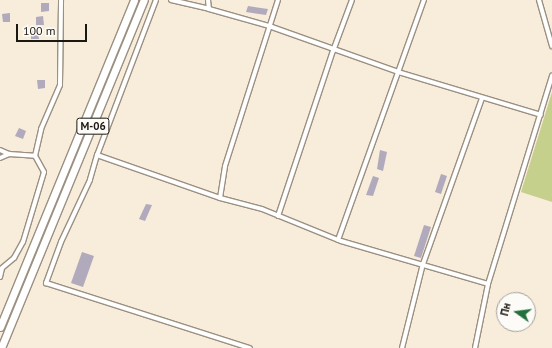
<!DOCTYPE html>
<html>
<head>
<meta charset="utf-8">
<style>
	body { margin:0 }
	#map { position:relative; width:552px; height:348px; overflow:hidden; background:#f8ecdb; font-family:"PT Sans",sans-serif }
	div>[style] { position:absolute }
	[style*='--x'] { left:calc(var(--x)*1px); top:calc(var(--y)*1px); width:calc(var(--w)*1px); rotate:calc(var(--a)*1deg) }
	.green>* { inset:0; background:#c6d08d }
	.building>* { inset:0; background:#b1aabc }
	.roads { filter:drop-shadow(1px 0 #9b9081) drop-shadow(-1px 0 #9b9081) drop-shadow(0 1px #9b9081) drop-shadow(0 -1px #9b9081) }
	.street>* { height:4px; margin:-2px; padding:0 2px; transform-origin:2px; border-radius:2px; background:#fff }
	.highway>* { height:7px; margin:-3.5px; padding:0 3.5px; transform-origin:3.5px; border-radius:3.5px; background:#fff }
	span { translate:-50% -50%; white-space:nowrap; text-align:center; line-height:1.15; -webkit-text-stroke:3px #fdfbf7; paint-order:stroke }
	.shield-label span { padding:1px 3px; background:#fdfbf7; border:1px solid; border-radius:3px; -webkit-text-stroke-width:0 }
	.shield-label { font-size:11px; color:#1b1711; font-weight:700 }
	.north { position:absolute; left:496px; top:292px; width:40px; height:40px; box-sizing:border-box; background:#fdfbf7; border:1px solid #a3a09b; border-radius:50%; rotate:284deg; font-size:11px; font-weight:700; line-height:16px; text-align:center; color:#1b1711 }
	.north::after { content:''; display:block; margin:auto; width:14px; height:18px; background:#23703f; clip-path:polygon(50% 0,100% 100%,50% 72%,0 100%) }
	.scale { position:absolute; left:16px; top:24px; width:71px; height:18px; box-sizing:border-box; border:2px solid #1b1711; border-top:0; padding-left:5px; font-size:12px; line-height:14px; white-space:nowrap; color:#1b1711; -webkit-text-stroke:3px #fdfbf7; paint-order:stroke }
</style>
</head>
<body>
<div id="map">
	<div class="green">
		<div style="clip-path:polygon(552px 92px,552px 202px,521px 192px)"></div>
	</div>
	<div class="building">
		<div style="clip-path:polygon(41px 3px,49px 3px,49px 11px,41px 12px)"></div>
		<div style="clip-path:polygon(248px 6px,268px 9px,266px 15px,246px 12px)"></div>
		<div style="clip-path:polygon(10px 13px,10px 22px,3px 22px,2px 14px)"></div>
		<div style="clip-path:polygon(43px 16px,44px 25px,36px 25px,36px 17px)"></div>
		<div style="clip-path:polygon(38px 30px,39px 39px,31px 39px,31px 31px)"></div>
		<div style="clip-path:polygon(37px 80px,45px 80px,45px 88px,38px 89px)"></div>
		<div style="clip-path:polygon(19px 128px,26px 131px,23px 139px,15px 136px)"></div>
		<div style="clip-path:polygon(380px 150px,387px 152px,383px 171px,377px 169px)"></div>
		<div style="clip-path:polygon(441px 174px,447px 176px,441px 194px,435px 192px)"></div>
		<div style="clip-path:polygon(373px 176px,379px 178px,373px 196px,366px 195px)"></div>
		<div style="clip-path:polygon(146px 204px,152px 205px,145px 221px,139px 219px)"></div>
		<div style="clip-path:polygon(424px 225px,431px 227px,421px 258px,414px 256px)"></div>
		<div style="clip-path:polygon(82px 252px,94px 256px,83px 287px,71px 283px)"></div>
	</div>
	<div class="roads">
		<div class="street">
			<div style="--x:156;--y:0;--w:166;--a:110.8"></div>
			<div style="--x:97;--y:155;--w:26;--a:106"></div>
			<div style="--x:90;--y:180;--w:68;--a:115.1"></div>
			<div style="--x:61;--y:242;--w:44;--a:110.1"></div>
			<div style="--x:46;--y:283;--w:214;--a:17.7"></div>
			<div style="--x:171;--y:0;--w:39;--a:13"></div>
			<div style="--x:208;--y:0;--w:9;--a:84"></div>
			<div style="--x:209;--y:9;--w:62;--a:15.8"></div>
			<div style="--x:269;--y:26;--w:137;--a:19.6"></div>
			<div style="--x:398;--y:72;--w:149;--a:16.7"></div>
			<div style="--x:539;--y:0;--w:48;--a:74.2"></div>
			<div style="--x:0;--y:150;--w:10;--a:24"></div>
			<div style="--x:9;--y:154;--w:26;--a:4"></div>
			<div style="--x:97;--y:155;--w:130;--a:19.3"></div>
			<div style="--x:220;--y:198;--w:43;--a:14.7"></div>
			<div style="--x:262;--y:209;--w:85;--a:22.1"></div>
			<div style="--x:341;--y:241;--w:153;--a:16.3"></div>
			<div style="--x:0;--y:158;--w:10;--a:-24"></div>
			<div style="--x:220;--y:198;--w:32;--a:-81"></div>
			<div style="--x:225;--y:166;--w:174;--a:-72.3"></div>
			<div style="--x:278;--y:216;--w:174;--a:-71.6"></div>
			<div style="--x:333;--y:51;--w:54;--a:-69.6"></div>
			<div style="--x:338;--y:240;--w:255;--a:-70.3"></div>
			<div style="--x:0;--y:277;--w:9;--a:-77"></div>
			<div style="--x:2;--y:268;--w:16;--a:-40"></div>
			<div style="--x:14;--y:258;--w:18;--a:-61"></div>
			<div style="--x:23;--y:242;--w:73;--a:-73.3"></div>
			<div style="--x:44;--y:172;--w:18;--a:-119"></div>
			<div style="--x:35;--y:156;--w:28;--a:-77"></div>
			<div style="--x:41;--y:129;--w:48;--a:-66.6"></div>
			<div style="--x:60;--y:85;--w:85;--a:-89.3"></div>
			<div style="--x:402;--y:348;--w:87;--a:-76"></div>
			<div style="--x:423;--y:264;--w:176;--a:-70.4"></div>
			<div style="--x:475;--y:348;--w:65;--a:-78.5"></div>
			<div style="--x:488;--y:284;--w:218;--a:-72.9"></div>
		</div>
		<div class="highway">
			<div style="--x:0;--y:327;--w:353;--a:-67.7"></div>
			<div style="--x:1;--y:348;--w:376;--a:-67.7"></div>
		</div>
	</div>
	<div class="shield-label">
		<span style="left:93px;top:126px">М-06</span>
	</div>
	<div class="north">Пн</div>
	<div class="scale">100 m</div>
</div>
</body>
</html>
